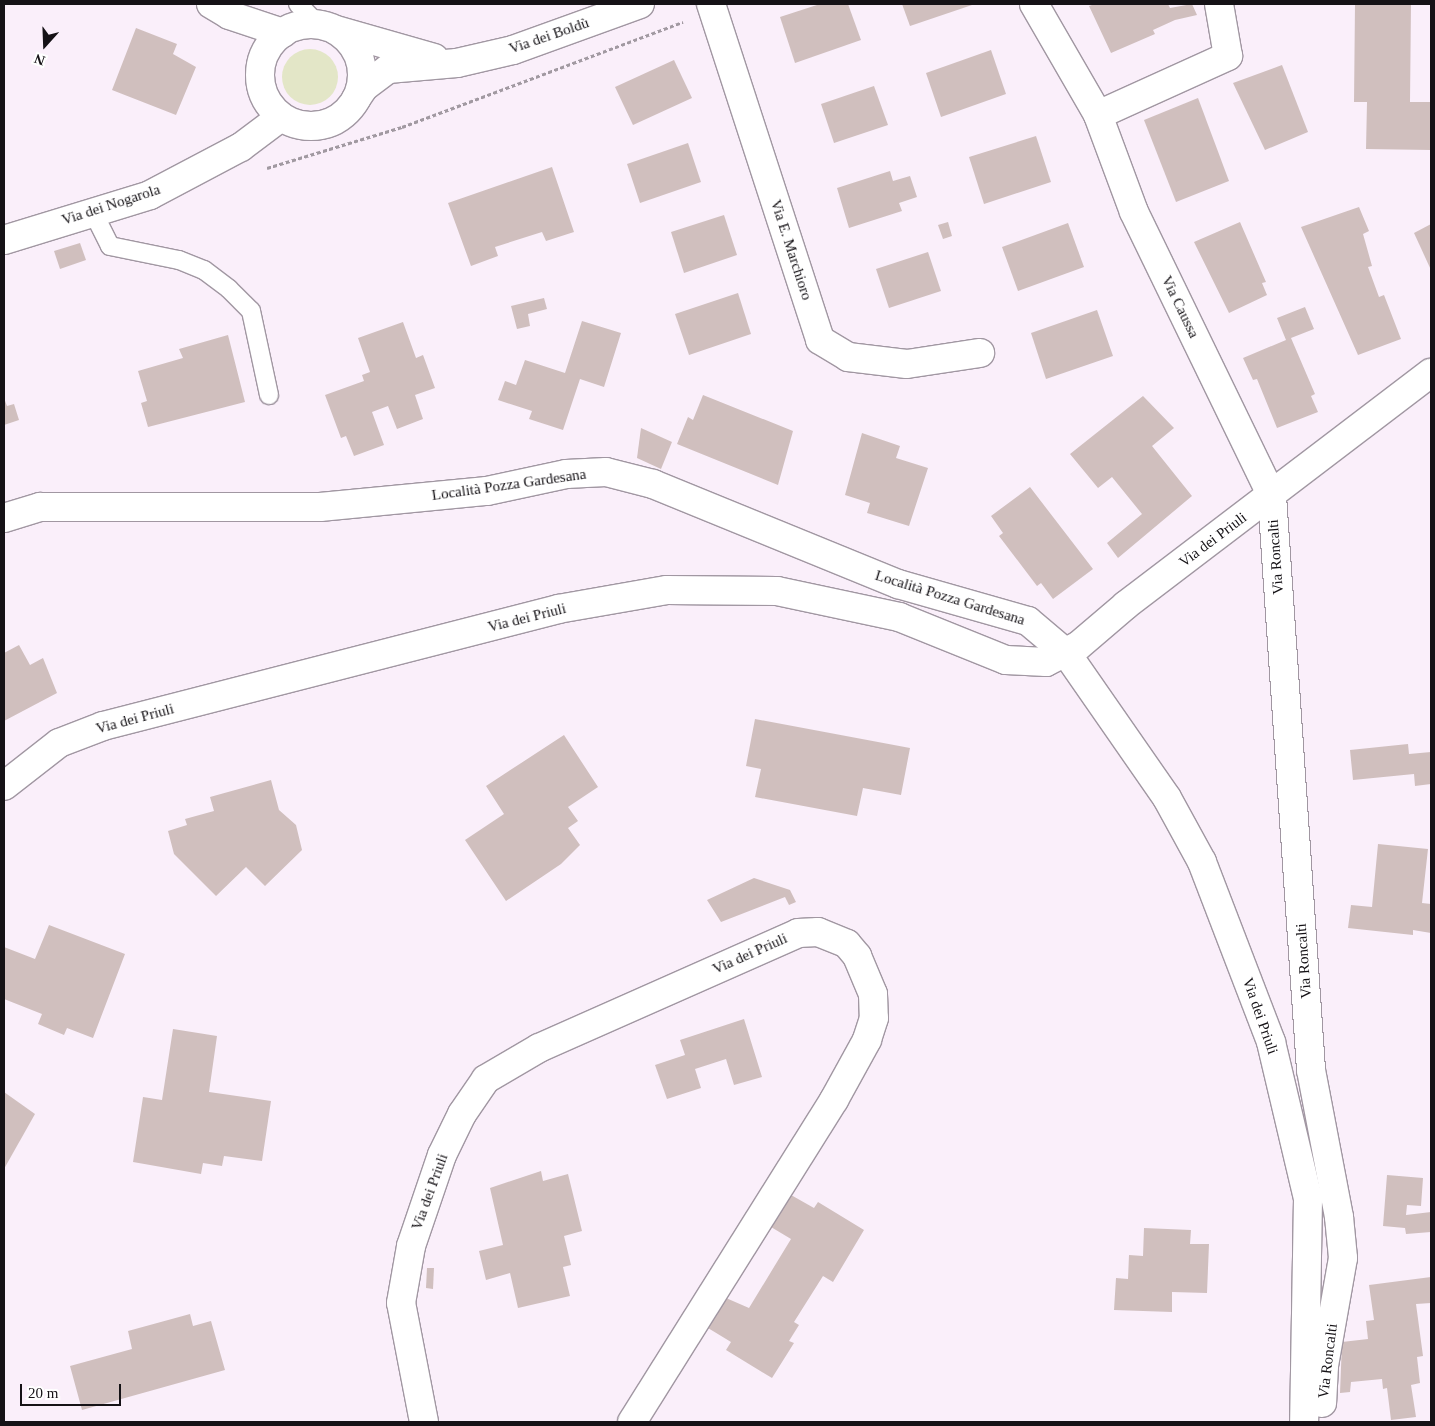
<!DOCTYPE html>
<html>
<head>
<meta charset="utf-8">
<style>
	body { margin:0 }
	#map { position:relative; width:1435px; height:1426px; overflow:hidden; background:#faeffa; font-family:Georgia,serif }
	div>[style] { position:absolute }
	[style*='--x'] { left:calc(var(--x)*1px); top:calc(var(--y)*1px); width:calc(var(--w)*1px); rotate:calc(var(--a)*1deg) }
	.green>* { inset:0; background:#e3e6c7 }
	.round { border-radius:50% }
	.building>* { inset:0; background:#d0bfbe }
	.path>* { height:3px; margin-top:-1.5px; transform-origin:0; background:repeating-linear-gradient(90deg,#a199a1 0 4px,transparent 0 6.5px) }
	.roads { filter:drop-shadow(1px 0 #a197a2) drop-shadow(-1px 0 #a197a2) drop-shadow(0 1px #a197a2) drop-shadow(0 -1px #a197a2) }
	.lane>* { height:18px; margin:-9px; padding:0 9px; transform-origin:9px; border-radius:9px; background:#fff }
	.street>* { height:28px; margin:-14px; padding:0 14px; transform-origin:14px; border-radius:14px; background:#fff }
	.secondary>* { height:28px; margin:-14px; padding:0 14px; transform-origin:14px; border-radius:14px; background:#fff }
	.secondary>.ring { margin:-14px; padding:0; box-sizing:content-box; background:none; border:28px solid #fff; border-radius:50% }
	span { translate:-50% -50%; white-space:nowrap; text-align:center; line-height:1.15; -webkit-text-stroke:4.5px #fff; paint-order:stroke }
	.street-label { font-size:15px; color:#151216 }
	.frame { position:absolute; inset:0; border:5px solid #151216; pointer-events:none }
	.north { position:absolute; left:20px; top:20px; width:50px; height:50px; -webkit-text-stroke:4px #fff; paint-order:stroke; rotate:200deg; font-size:14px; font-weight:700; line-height:20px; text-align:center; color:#151216 }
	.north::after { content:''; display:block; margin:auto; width:18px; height:22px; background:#151216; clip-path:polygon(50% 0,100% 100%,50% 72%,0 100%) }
	.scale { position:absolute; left:20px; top:1384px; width:101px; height:22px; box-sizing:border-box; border:2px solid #151216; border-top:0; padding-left:6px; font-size:15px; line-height:18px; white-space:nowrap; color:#151216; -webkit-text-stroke:4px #fff; paint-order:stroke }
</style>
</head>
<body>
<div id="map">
	<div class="green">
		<div class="round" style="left:282px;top:49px;width:56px;height:56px"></div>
	</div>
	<div class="building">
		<div style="clip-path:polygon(820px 4px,848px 4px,861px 40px,795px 63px,780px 17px)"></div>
		<div style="clip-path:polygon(902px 4px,975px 4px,910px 26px)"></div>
		<div style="clip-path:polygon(1095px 4px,1168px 4px,1170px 8px,1192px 4px,1197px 15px,1175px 20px,1153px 30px,1155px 34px,1111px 53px,1089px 6px)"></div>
		<div style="clip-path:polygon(1355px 4px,1411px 4px,1410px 102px,1431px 102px,1431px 150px,1366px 149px,1367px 102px,1354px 102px)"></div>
		<div style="clip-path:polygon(136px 28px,177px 44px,173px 54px,196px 67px,176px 115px,112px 90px)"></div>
		<div style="clip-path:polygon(991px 50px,1006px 94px,941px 117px,926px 73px)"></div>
		<div style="clip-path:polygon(674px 60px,692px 98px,633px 125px,615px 87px)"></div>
		<div style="clip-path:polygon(1282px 65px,1308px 132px,1265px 150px,1233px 83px)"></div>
		<div style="clip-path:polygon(874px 86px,888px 125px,834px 143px,821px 104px)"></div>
		<div style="clip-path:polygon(1198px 98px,1229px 181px,1176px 202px,1144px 120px)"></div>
		<div style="clip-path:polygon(1036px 136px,1051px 182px,984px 204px,969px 157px)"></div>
		<div style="clip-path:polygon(688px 143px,701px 182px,640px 203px,627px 164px)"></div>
		<div style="clip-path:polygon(552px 167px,574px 232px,546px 241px,542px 232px,495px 247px,498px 256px,471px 266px,448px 203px)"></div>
		<div style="clip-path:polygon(890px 171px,893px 181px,910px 176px,917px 197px,899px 203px,902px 211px,849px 228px,837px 188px)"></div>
		<div style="clip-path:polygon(1359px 207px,1369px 231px,1363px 234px,1372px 266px,1368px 267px,1379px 297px,1384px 295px,1401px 339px,1358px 355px,1301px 227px)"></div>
		<div style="clip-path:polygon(724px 215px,737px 255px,684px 273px,671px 232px)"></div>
		<div style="clip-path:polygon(948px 222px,952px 236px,943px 239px,938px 225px)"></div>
		<div style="clip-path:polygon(1240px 222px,1266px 282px,1262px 283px,1267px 295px,1229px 313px,1194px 242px)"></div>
		<div style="clip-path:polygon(1068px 223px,1084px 267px,1018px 291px,1002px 247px)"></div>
		<div style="clip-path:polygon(1431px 224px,1431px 270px,1414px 233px)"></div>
		<div style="clip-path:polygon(80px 243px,86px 260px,60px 269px,54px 251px)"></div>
		<div style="clip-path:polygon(928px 252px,941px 291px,889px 308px,876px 269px)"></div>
		<div style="clip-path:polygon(738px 293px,751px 334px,689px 355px,675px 314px)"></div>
		<div style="clip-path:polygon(544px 298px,547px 309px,528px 314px,530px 326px,517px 329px,511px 306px)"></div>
		<div style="clip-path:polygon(1305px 307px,1314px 329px,1291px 338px,1315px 394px,1311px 396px,1318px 412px,1277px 428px,1257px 379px,1253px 380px,1243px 358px,1286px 340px,1277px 318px)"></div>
		<div style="clip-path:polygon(1097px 310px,1113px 356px,1046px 379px,1031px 333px)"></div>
		<div style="clip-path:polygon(582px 321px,621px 333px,604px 387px,580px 379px,563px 430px,529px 419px,532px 411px,498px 400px,505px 381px,516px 385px,525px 360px,565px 373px)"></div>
		<div style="clip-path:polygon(403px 322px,416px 358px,423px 355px,435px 388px,415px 395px,423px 419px,397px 429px,388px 406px,372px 412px,384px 445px,354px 456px,346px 436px,341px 438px,325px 395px,364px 381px,362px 375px,370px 372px,358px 338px)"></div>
		<div style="clip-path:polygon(228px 335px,245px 402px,148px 427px,141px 403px,147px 401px,138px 371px,183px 358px,179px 349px)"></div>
		<div style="clip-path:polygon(703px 395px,793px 431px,778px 485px,677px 444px,688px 417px,693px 420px)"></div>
		<div style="clip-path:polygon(1143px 396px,1174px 428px,1152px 446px,1192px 496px,1118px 558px,1107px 543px,1142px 514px,1112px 477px,1098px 488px,1070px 454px)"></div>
		<div style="clip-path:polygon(4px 398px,7px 406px,14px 404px,19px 420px,4px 425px)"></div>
		<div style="clip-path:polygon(641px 428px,672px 442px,661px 469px,637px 458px)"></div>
		<div style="clip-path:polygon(862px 433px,900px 446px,896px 458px,928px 468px,909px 526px,867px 513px,870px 503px,845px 495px)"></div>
		<div style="clip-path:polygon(1030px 487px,1093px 569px,1053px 599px,1041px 583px,1037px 586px,999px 536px,1003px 533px,991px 516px)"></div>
		<div style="clip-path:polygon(19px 645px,30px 665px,43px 658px,57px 693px,4px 721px,4px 653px)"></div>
		<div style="clip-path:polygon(755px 719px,910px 748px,901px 795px,863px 788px,857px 816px,755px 797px,761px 769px,746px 766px)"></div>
		<div style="clip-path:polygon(564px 735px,598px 787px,568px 807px,578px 821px,568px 828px,580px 845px,561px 864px,506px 901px,465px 840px,504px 814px,486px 786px)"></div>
		<div style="clip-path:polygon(1408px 744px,1409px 754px,1431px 752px,1431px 784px,1415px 786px,1414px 774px,1353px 780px,1350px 750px)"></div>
		<div style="clip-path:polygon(271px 780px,279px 810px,296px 825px,302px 850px,265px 886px,246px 867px,216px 896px,174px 854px,168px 831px,187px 825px,185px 819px,214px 811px,210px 797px)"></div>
		<div style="clip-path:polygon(1378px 844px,1428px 849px,1422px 903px,1431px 904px,1431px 933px,1413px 930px,1413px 935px,1348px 928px,1351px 905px,1372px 907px)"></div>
		<div style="clip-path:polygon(754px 878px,790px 890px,796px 902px,789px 905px,785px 897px,721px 922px,707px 900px)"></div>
		<div style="clip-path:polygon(49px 925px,125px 954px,93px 1038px,67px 1028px,64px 1035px,38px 1024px,42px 1014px,4px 999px,4px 947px,35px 959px)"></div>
		<div style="clip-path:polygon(744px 1019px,762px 1077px,734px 1085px,726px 1059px,695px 1069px,701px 1088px,667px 1099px,655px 1065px,685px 1055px,680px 1040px)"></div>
		<div style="clip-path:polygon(173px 1029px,217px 1036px,209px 1092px,271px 1101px,262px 1161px,224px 1156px,222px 1166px,203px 1163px,201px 1174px,133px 1162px,143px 1097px,162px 1100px)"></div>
		<div style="clip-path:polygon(4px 1092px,35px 1114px,4px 1169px)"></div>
		<div style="clip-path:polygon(541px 1171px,543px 1181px,568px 1174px,582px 1231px,564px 1236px,571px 1265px,563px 1267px,570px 1296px,518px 1308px,510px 1273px,486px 1280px,479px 1251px,503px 1245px,490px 1188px)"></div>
		<div style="clip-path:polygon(1387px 1175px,1423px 1178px,1421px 1206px,1407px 1205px,1406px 1215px,1431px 1212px,1431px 1232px,1406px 1234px,1405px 1228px,1383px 1226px)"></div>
		<div style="clip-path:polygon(791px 1195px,814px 1208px,818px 1202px,864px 1230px,833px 1282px,823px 1276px,794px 1322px,799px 1325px,789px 1341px,794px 1343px,772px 1378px,726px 1350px,731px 1342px,708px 1328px,726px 1298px,749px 1308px,791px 1239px,771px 1227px)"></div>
		<div style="clip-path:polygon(1144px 1228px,1191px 1230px,1190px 1244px,1209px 1244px,1207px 1293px,1172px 1292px,1172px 1312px,1114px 1310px,1116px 1278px,1128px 1279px,1129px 1255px,1143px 1256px)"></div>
		<div style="clip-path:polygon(427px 1268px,434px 1268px,433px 1289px,426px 1288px)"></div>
		<div style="clip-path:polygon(1431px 1277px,1431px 1303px,1416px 1304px,1423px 1356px,1417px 1357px,1420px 1383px,1411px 1385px,1416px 1417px,1391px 1420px,1387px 1388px,1383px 1389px,1382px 1379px,1351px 1382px,1350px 1392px,1340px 1393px,1342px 1342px,1368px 1339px,1366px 1321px,1374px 1320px,1369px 1285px)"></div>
		<div style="clip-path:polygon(190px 1314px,193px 1326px,211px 1321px,225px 1370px,82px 1410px,70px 1366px,132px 1349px,128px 1331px)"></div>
	</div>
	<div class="path">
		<div style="--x:267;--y:168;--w:141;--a:-16.9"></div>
		<div style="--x:402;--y:127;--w:300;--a:-20.5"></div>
	</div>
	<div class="roads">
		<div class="lane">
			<div style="--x:298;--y:4;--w:29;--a:46"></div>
			<div style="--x:92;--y:210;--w:40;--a:63.4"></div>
			<div style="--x:110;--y:246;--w:70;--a:11.5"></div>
			<div style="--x:179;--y:260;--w:27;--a:22"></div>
			<div style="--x:204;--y:270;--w:31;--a:37"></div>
			<div style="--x:229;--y:289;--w:31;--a:45"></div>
			<div style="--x:251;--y:311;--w:86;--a:77.9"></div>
		</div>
		<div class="street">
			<div style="--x:211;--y:4;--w:21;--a:31"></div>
			<div style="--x:711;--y:4;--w:353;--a:72"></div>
			<div style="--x:820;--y:340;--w:33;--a:31"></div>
			<div style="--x:848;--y:357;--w:59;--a:6.8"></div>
			<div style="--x:907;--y:364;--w:74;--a:-8.6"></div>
			<div style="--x:1034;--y:4;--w:128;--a:60"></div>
			<div style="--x:1098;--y:115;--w:103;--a:69.6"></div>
			<div style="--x:1134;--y:212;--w:316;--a:64.1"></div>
			<div style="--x:1272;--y:496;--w:575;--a:86.11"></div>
			<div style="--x:1311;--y:1070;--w:150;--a:79.2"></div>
			<div style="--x:1339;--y:1217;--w:41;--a:84.4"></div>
			<div style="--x:1343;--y:1258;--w:110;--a:100"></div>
			<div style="--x:1324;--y:1366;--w:37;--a:93"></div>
			<div style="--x:1098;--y:115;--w:143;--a:-24.4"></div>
			<div style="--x:1228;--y:56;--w:53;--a:-99.8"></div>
			<div style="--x:4;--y:518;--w:38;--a:-17"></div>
			<div style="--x:40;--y:507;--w:280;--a:0"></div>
			<div style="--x:320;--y:507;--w:168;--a:-5.5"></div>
			<div style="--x:487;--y:491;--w:81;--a:-12.1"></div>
			<div style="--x:566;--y:474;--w:40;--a:-2.9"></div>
			<div style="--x:606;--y:472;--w:49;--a:14.3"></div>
			<div style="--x:653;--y:484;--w:265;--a:22.2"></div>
			<div style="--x:898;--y:584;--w:135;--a:15.9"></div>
			<div style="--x:1028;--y:621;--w:51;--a:40.2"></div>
			<div style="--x:1067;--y:654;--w:175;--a:55.2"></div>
			<div style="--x:1167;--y:798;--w:73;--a:61.3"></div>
			<div style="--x:1202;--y:862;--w:193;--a:69"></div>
			<div style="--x:1271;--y:1042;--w:161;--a:76.7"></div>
			<div style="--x:1308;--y:1199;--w:223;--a:91"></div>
			<div style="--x:4;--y:786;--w:70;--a:-38"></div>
			<div style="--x:59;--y:743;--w:47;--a:-21.1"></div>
			<div style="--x:103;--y:726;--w:470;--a:-14.4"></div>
			<div style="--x:558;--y:609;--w:111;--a:-9.9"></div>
			<div style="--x:667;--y:590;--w:110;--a:0.5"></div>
			<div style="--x:777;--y:591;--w:125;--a:12"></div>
			<div style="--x:899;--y:617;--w:115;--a:21.9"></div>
			<div style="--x:1006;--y:660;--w:40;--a:2.9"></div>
			<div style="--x:1046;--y:662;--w:36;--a:-27"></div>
			<div style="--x:1078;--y:646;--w:63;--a:-40.5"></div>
			<div style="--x:1126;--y:605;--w:383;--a:-37.3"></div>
			<div style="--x:424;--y:1422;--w:121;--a:-100.9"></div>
			<div style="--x:401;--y:1303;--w:58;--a:-80"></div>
			<div style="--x:411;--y:1246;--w:96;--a:-71.2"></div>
			<div style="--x:442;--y:1155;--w:46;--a:-64"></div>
			<div style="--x:462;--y:1114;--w:42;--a:-55.6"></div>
			<div style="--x:486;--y:1079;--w:61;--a:-30.3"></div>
			<div style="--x:539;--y:1048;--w:283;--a:-23.9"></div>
			<div style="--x:798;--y:933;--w:20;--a:-3"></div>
			<div style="--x:818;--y:932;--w:31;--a:22"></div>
			<div style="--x:847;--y:944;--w:16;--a:50"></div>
			<div style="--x:857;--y:956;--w:41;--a:67.2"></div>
			<div style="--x:873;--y:994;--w:24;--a:88"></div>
			<div style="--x:874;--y:1018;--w:23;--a:108"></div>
			<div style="--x:867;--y:1040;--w:68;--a:118.8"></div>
			<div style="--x:834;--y:1100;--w:380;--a:122.1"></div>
		</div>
		<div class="secondary">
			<div style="--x:229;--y:15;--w:57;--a:18.4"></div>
			<div class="ring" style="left:260px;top:24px;width:74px;height:74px"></div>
			<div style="--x:336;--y:30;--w:102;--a:15.9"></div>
			<div style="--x:356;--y:99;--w:14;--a:-56"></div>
			<div style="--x:364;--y:87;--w:30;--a:-37"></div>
			<div style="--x:388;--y:69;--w:69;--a:-5"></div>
			<div style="--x:457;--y:63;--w:57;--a:-13.1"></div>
			<div style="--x:513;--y:50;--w:135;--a:-19.9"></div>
			<div style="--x:4;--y:240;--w:153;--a:-17.1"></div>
			<div style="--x:150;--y:195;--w:103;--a:-27.8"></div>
			<div style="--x:241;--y:147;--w:50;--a:-36.9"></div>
		</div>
	</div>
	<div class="street-label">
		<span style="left:549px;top:36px;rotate:-19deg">Via dei Boldù</span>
		<span style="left:111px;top:205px;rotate:-18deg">Via dei Nogarola</span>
		<span style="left:791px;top:250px;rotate:72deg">Via E. Marchioro</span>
		<span style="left:1180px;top:307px;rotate:64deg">Via Caussa</span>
		<span style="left:509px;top:485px;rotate:-8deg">Località Pozza Gardesana</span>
		<span style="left:1213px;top:540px;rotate:-37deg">Via dei Priuli</span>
		<span style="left:1276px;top:557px;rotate:-94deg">Via Roncalti</span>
		<span style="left:950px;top:598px;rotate:17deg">Località Pozza Gardesana</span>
		<span style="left:527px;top:618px;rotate:-14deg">Via dei Priuli</span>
		<span style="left:135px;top:719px;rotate:-15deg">Via dei Priuli</span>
		<span style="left:750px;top:954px;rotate:-24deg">Via dei Priuli</span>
		<span style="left:1304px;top:961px;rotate:-94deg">Via Roncalti</span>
		<span style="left:1260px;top:1016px;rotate:71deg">Via dei Priuli</span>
		<span style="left:430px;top:1192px;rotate:-70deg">Via dei Priuli</span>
		<span style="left:1328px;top:1361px;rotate:-83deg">Via Roncalti</span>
	</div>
	<div class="frame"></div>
	<div class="north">N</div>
	<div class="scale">20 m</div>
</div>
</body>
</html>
